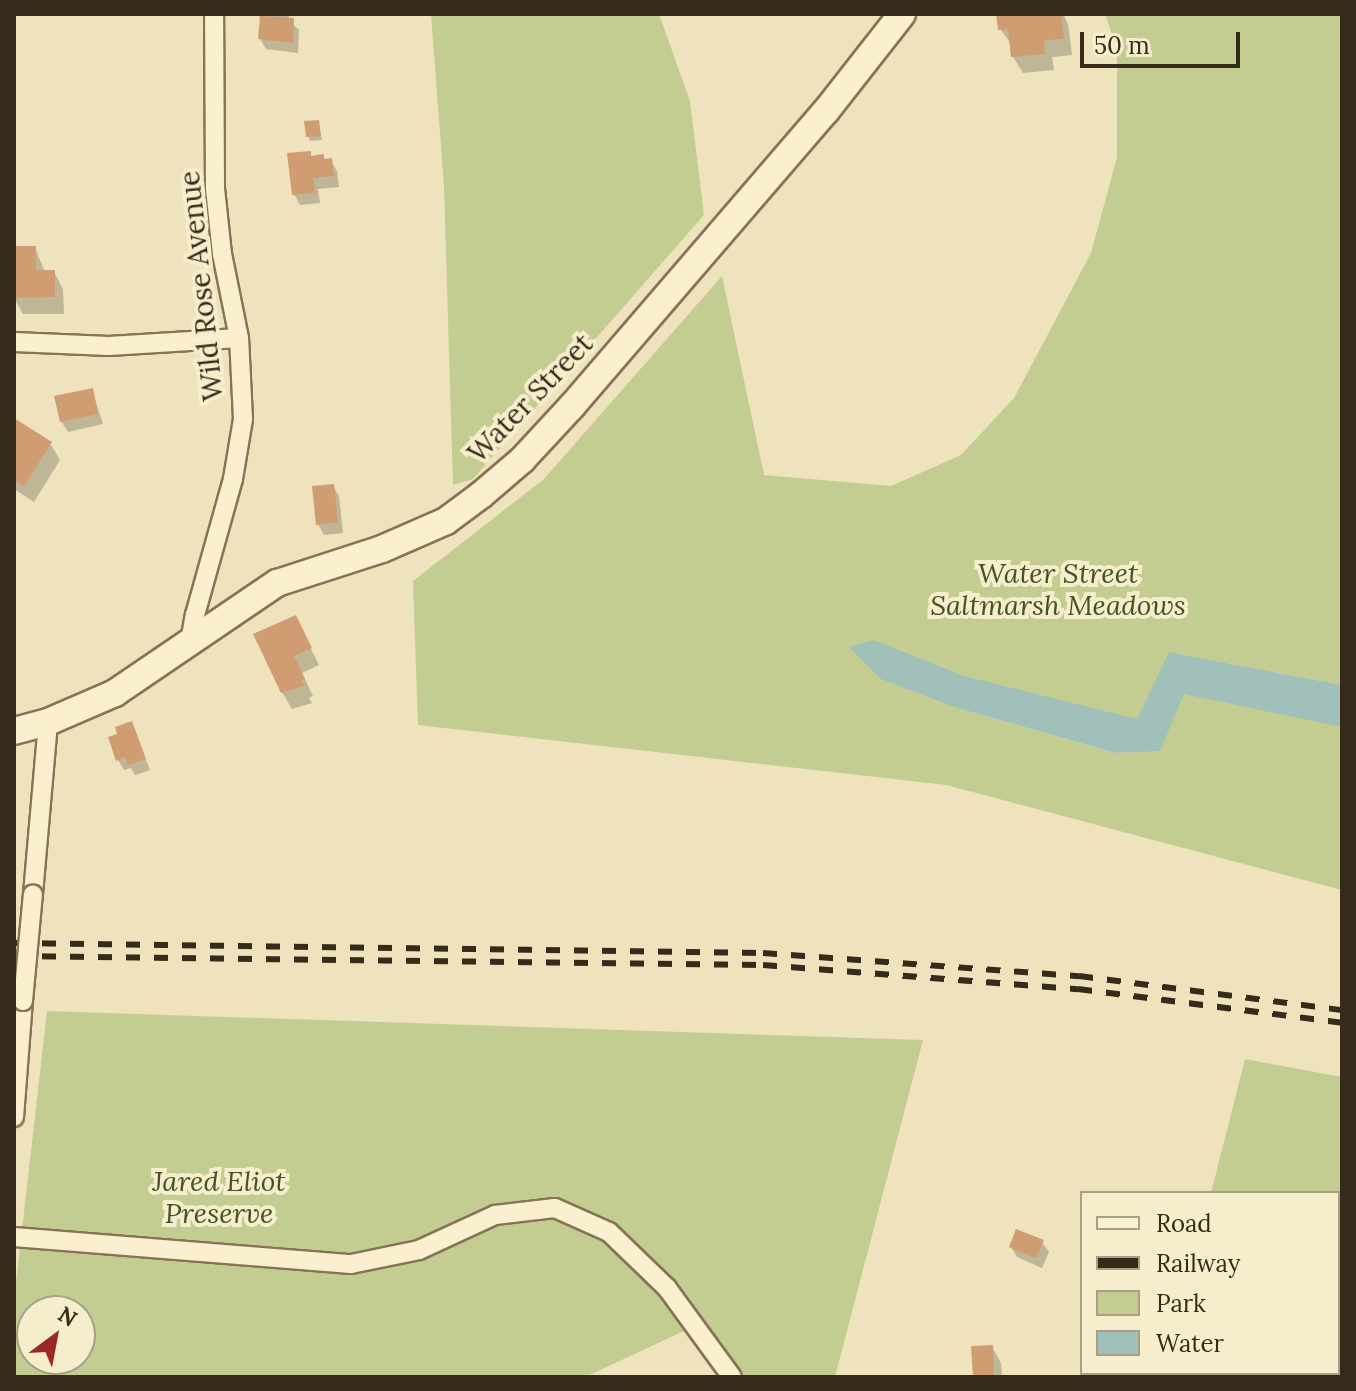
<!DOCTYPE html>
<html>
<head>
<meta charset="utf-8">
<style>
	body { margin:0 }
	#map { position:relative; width:1356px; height:1391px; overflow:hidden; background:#efe3bd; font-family:Lora,serif }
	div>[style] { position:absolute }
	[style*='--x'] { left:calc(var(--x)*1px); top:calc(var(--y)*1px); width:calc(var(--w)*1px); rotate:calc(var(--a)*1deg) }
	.green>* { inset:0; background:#c3cd91 }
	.water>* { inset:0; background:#a1c0b9 }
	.shadow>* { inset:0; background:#0003 }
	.building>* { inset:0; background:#cf9d71 }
	.roads { filter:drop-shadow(2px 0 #877355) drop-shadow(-2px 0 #877355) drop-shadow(0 2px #877355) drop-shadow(0 -2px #877355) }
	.minor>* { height:18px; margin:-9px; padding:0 9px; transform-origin:9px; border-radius:9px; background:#faf0d0 }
	.secondary>* { height:26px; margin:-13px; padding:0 13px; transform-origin:13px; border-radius:13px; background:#faf0d0 }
	.rail>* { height:6px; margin-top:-3px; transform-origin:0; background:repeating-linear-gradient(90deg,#362a1b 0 14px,transparent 0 28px) }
	.bridges { filter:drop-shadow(2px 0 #877355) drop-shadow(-2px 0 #877355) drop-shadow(0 2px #877355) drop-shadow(0 -2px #877355) }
	.minor-bridge>* { height:18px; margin:-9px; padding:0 9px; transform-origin:9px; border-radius:9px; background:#faf0d0 }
	span { translate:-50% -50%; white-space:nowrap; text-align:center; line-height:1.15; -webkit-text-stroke:8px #f6edcc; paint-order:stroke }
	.street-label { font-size:28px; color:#362a1b }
	.park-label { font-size:28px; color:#445321; font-style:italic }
	.frame { position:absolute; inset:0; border:16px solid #362a1b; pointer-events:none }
	.legend { position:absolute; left:1080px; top:1191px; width:260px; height:184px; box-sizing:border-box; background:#f6edcc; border:2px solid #a99f85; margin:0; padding:10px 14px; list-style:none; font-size:24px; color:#362a1b }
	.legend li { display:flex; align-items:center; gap:16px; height:40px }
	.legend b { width:40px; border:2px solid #a99f85 }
	.north { position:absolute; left:16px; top:1295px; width:80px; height:80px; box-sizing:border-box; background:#f6edcc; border:2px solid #a99f85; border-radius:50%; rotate:32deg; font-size:22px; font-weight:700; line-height:32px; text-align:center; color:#362a1b }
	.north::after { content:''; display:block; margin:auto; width:28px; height:36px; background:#982923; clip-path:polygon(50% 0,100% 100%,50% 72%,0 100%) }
	.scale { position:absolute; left:1080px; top:32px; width:160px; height:36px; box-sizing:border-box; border:4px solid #362a1b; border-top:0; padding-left:10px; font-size:24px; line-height:28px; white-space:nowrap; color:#362a1b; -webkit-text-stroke:6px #f6edcc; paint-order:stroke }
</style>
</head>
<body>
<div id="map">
	<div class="green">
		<div style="clip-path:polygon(431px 14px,659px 14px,690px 101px,704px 215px,473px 479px,453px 485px,444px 186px)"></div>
		<div style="clip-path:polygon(evenodd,1105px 14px,1342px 14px,1342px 685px,1179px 654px,1342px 725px,1342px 890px,946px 785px,418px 725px,413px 581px,544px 479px,722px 276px,764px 475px,891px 486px,961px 455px,1014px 398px,1091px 253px,1117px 157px,1117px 48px,1105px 14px,878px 675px,1131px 752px,1116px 753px,957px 708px,878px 675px)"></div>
		<div style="clip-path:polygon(evenodd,47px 1011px,923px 1040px,835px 1377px,720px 1377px,684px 1331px,585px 1377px,14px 1377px,14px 1300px,47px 1011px,32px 1311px,80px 1311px,80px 1359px,32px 1359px,32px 1311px)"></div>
		<div style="clip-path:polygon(1245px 1059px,1342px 1077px,1342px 1377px,1165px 1377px,1166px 1373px,1338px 1373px,1338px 1193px,1211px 1193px)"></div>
	</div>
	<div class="water">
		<div style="clip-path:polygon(874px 640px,964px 676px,1137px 719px,1169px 652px,1342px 685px,1342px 727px,1184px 694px,1160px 751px,1116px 753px,957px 708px,881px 679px,849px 647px)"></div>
	</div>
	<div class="shadow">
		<div style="clip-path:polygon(258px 14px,289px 14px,289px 20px,299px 30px,298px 53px,266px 49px,260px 39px,261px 20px)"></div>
		<div style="clip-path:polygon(998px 14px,1063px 14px,1068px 24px,1072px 55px,1052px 57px,1054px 70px,1023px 73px,1013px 57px,1012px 45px,1000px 29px)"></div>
		<div style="clip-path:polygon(318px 122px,322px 140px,310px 141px,308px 136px)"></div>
		<div style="clip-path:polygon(309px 153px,312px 158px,323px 156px,326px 161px,331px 161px,337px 171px,339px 187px,318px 189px,320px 203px,300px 205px,294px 194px)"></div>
		<div style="clip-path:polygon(14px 248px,35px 248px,45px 272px,54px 272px,63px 289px,64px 314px,23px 314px,14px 298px)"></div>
		<div style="clip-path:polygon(92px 390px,103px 424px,68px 432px,61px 421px)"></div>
		<div style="clip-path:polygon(14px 421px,50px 443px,60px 460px,34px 502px,14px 489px)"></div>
		<div style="clip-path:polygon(333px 486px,339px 496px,343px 533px,324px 535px,318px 524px)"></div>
		<div style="clip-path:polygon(295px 617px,319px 665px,302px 673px,313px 696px,309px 698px,312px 703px,292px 709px,282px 692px)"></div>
		<div style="clip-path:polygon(132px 724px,150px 770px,135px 775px,131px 768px,124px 770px,118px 760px,120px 735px)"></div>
		<div style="clip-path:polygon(1042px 1242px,1049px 1252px,1042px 1268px,1017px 1257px,1011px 1247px)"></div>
		<div style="clip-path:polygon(992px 1347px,1001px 1363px,1002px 1377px,975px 1377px)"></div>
	</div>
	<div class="building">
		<div style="clip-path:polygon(996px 14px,1061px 14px,1064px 39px,1044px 40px,1045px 54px,1011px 57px,1008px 29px,998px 30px)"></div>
		<div style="clip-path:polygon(260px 16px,294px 18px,293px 43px,258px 39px)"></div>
		<div style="clip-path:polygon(319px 120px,321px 136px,306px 137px,304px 121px)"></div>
		<div style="clip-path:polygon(311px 151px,311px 156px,324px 154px,324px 159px,332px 158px,334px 176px,313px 178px,315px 193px,292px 195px,287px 153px)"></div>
		<div style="clip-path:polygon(14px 246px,36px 246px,36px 270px,55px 270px,55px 297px,14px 298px)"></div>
		<div style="clip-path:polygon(93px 388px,98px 414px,60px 422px,54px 396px)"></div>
		<div style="clip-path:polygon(14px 418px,52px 442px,24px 486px,14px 480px)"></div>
		<div style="clip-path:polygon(334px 484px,338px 522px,316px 525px,312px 486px)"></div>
		<div style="clip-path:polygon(296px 615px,312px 648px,294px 656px,305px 679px,301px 681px,304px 686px,281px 693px,253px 634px)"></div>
		<div style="clip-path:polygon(132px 721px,146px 759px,128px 765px,125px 757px,116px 761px,108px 737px,117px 734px,115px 727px)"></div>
		<div style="clip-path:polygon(1016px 1229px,1044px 1240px,1036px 1258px,1009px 1247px)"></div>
		<div style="clip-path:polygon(993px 1345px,994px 1377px,973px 1377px,971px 1346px)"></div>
	</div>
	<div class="roads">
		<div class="minor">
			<div style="--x:14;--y:342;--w:95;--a:2.4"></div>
			<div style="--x:109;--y:346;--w:130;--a:-3.5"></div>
			<div style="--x:190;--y:642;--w:27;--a:-80"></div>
			<div style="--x:195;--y:615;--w:141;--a:-74.4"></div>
			<div style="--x:233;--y:479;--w:61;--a:-80.5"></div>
			<div style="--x:243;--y:419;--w:81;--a:-92.8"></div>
			<div style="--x:239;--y:338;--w:86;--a:-101.4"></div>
			<div style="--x:222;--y:254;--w:66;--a:-96.1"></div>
			<div style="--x:215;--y:188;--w:174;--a:-90.3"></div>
			<div style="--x:33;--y:894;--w:173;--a:-85"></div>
			<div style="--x:14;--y:1117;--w:116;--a:-85.6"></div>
			<div style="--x:14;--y:1237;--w:338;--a:4.6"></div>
			<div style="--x:351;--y:1264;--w:69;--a:-11.6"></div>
			<div style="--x:419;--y:1250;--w:84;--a:-24.7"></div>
			<div style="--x:495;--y:1215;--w:60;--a:-6.7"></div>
			<div style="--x:555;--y:1208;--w:59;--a:24"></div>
			<div style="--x:609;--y:1232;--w:81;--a:44"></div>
			<div style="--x:667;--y:1288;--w:110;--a:53.9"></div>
		</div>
		<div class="secondary">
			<div style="--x:14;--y:731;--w:35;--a:-15"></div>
			<div style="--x:48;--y:722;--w:73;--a:-23.4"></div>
			<div style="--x:115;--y:693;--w:196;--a:-34.2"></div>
			<div style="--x:277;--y:583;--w:110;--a:-17.9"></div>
			<div style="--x:382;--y:549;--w:70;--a:-23.6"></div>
			<div style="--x:446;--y:521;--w:44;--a:-36.6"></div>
			<div style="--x:481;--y:495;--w:54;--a:-40.5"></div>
			<div style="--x:522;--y:460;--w:74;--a:-47.2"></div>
			<div style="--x:572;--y:406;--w:389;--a:-49.3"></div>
			<div style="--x:826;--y:111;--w:123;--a:-51.9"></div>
		</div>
	</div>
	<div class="rail">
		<div style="--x:14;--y:943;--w:749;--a:0.76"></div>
		<div style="--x:763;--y:953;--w:317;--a:4.2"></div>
		<div style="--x:1079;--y:976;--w:265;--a:7.4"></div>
		<div style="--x:14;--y:956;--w:749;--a:0.69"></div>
		<div style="--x:763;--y:965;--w:316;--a:4.4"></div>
		<div style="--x:1078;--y:989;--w:266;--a:7.3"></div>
	</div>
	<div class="bridges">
		<div class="minor-bridge">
			<div style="--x:23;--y:1001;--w:107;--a:-84.7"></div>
		</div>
	</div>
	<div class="street-label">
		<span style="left:201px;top:286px;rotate:-96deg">Wild Rose Avenue</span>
		<span style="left:530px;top:398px;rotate:-46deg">Water Street</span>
	</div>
	<div class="park-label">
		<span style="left:1058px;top:589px">Water Street<br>Saltmarsh Meadows</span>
		<span style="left:219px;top:1197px">Jared Eliot<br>Preserve</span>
	</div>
	<div class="frame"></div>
	<ul class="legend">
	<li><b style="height:10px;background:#faf0d0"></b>Road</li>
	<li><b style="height:10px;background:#362a1b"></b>Railway</li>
	<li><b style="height:22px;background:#c3cd91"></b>Park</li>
	<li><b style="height:22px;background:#a1c0b9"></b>Water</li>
	</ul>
	<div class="north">N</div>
	<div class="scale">50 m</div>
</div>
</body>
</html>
